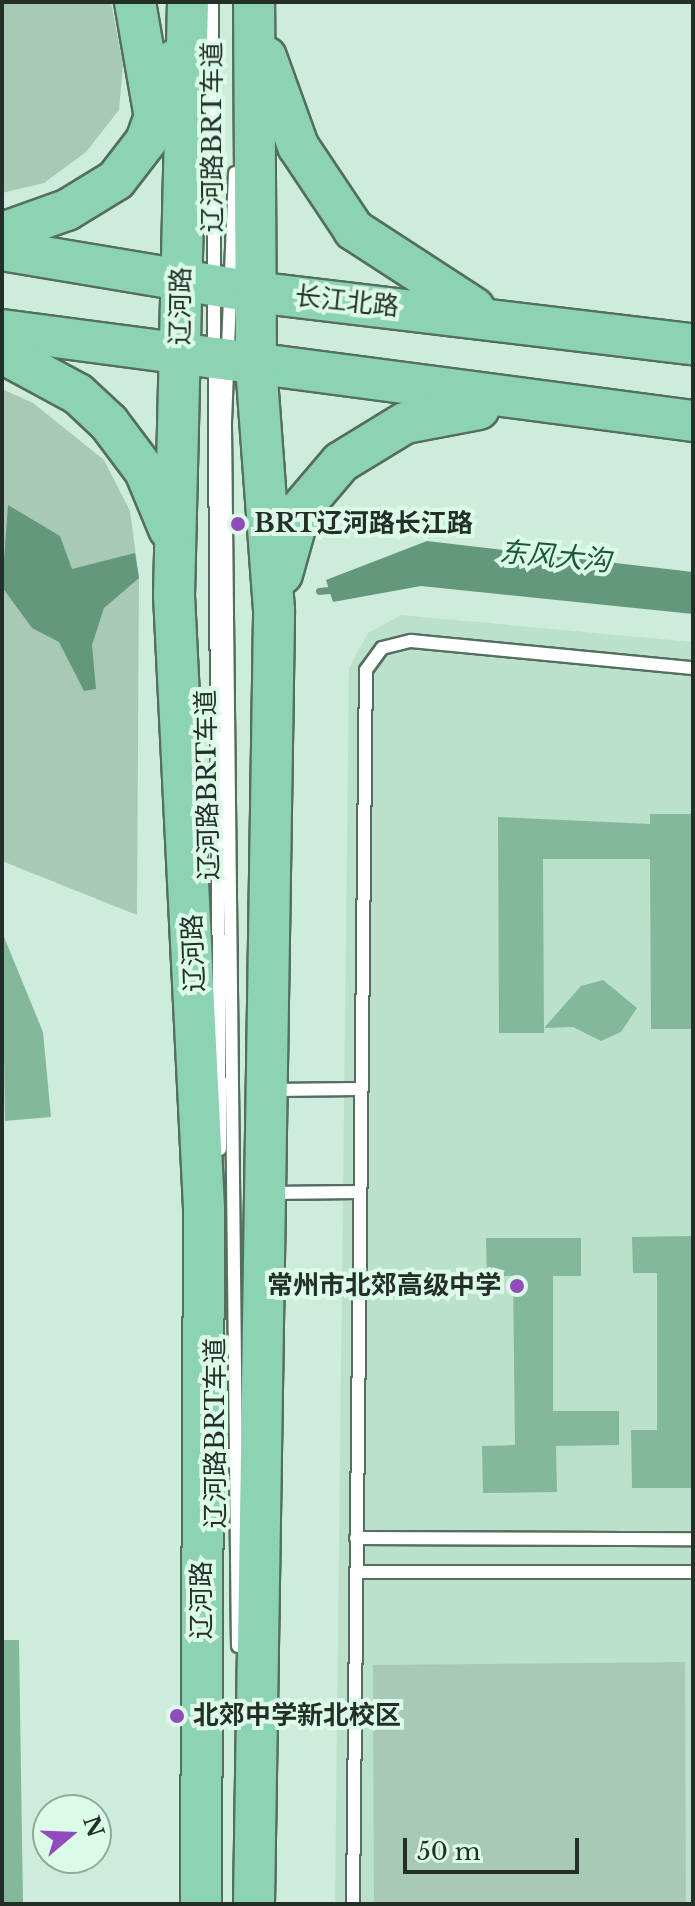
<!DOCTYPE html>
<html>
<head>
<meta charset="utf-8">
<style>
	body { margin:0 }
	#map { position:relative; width:695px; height:1906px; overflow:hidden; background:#ceecdb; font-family:"Libre Baskerville","Noto Sans SC",serif }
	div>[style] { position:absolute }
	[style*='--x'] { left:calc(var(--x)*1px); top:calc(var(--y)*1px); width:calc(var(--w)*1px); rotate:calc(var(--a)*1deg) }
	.built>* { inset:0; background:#bbe0cb }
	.green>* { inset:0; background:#a8c9b6 }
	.water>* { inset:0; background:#64987d }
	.stream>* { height:7px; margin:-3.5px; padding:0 3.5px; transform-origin:3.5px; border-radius:3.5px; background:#64987d }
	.building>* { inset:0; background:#84b89c }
	.roads { filter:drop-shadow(2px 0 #546e60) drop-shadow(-2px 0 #546e60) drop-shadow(0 2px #546e60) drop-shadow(0 -2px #546e60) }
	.service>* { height:12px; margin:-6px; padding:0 6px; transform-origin:6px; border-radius:6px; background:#fff }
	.primary>* { height:40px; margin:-20px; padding:0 20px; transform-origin:20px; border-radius:20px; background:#8bd3b3 }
	.dots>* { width:22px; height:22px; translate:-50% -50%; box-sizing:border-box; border:4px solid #dbfae8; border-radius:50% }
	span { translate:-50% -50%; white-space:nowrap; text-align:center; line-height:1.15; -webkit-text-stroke:8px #dbfae8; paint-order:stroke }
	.street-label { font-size:26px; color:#232f28 }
	.poi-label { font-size:26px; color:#232f28; font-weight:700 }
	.left { translate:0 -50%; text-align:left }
	.right { translate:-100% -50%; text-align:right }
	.water-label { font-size:28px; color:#19583c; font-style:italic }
	.frame { position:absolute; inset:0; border:4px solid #232f28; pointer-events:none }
	.north { position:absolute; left:32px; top:1794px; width:80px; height:80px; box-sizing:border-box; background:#dbfae8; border:2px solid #91a99b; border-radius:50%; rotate:71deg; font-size:22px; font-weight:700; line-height:32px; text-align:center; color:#232f28 }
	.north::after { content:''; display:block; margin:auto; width:28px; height:36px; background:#924bbe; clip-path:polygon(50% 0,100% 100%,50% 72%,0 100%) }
	.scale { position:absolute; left:403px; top:1838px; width:176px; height:36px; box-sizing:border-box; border:4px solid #232f28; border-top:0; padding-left:10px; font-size:24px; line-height:28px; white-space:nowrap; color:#232f28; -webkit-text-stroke:6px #dbfae8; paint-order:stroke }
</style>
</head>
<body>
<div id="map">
	<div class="built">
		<div style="clip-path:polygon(401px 615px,693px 642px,693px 1904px,335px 1904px,349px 668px,368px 633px)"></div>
	</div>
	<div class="green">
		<div style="clip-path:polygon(2px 2px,111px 2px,123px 65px,119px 110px,86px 152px,44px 183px,2px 193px)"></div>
		<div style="clip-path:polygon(2px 389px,33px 403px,104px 460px,130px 511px,139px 578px,137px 915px,2px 861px)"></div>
		<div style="clip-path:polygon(685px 1662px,686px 1904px,374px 1904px,373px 1665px)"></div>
	</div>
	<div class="water">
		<div style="clip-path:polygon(8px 505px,60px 536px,72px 569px,135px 553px,139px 578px,104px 608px,92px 645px,96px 689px,84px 691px,59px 642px,32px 628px,2px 587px)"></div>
		<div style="clip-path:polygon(427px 541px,693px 572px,693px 614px,421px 586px,333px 602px,326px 580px)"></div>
	</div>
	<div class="stream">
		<div style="--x:319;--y:591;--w:20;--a:-6"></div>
	</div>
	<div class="building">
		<div style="clip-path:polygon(650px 814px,693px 814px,693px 1029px,651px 1029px,650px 859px,543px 859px,544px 1033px,499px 1033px,498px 817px,650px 824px)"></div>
		<div style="clip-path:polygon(2px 932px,43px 1032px,51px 1117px,5px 1121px)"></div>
		<div style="clip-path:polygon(603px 980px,637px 1008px,621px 1032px,601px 1041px,573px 1027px,544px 1028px,581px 986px)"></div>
		<div style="clip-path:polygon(693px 1236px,693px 1488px,632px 1488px,631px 1430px,657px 1430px,657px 1273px,633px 1273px,632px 1237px)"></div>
		<div style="clip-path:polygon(486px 1238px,581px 1238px,581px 1276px,553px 1276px,553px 1411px,619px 1411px,619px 1445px,556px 1446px,557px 1492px,483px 1493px,482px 1446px,515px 1445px,513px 1276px,487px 1276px)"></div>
		<div style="clip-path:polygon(2px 1640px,19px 1640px,23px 1904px,2px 1904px)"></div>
	</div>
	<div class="roads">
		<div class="service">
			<div style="--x:212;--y:2;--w:1147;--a:89.6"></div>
			<div style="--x:235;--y:173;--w:254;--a:92.3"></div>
			<div style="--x:225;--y:427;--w:1219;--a:89.39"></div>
			<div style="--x:271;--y:1090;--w:88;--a:-0.7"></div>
			<div style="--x:269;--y:1193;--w:90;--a:-0.6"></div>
			<div style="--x:356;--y:1538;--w:337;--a:0.2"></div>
			<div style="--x:356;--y:1572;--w:337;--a:0"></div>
			<div style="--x:353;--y:1904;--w:1234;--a:-89.4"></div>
			<div style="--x:366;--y:670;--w:27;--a:-54"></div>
			<div style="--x:382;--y:648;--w:30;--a:-14"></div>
			<div style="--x:411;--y:641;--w:283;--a:5.5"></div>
		</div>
		<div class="primary">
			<div style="--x:135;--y:2;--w:112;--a:80.2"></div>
			<div style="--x:188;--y:2;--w:593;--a:91.35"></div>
			<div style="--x:174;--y:595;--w:615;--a:87.2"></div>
			<div style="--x:204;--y:1209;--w:695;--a:90.25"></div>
			<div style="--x:266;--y:57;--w:95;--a:70.2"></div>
			<div style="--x:298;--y:146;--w:101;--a:56.3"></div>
			<div style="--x:354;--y:230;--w:143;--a:33"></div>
			<div style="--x:2;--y:233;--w:69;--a:-19.5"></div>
			<div style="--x:67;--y:210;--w:57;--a:-31.5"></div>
			<div style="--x:116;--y:180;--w:49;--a:-52.4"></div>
			<div style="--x:146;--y:141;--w:86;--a:-70.3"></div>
			<div style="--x:2;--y:250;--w:255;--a:9.5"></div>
			<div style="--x:254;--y:292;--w:442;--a:6.8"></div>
			<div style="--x:2;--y:330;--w:697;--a:7.5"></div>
			<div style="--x:2;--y:353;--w:86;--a:28.3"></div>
			<div style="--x:78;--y:394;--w:42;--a:43.1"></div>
			<div style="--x:109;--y:423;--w:60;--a:53.1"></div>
			<div style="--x:145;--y:471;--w:63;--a:67.5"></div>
			<div style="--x:282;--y:574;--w:66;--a:-74.3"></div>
			<div style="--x:300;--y:510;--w:63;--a:-49.5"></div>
			<div style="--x:341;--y:462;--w:75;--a:-31.4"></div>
			<div style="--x:405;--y:423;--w:75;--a:-10.7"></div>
			<div style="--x:254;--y:1904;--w:1294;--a:-89.11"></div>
			<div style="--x:274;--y:610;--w:246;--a:-94.2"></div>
			<div style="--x:256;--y:365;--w:363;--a:-90.3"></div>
		</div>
	</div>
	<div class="dots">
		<div style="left:238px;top:524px;background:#924bbe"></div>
		<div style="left:517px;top:1286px;background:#924bbe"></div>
		<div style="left:177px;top:1716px;background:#924bbe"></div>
	</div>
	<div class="street-label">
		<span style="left:213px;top:137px;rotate:-90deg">辽河路BRT车道</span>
		<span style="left:347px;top:302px;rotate:6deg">长江北路</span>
		<span style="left:181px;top:306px;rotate:-89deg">辽河路</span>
		<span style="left:208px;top:785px;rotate:-91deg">辽河路BRT车道</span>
		<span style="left:194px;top:953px;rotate:-92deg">辽河路</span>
		<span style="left:216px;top:1433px;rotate:-90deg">辽河路BRT车道</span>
		<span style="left:202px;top:1600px;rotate:-90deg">辽河路</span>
	</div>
	<div class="poi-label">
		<span class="left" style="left:254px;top:524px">BRT辽河路长江路</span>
		<span class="right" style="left:501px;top:1286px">常州市北郊高级中学</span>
		<span class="left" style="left:193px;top:1716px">北郊中学新北校区</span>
	</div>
	<div class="water-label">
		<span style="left:555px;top:557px;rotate:5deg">东风大沟</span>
	</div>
	<div class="frame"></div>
	<div class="north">N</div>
	<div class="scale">50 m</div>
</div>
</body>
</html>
